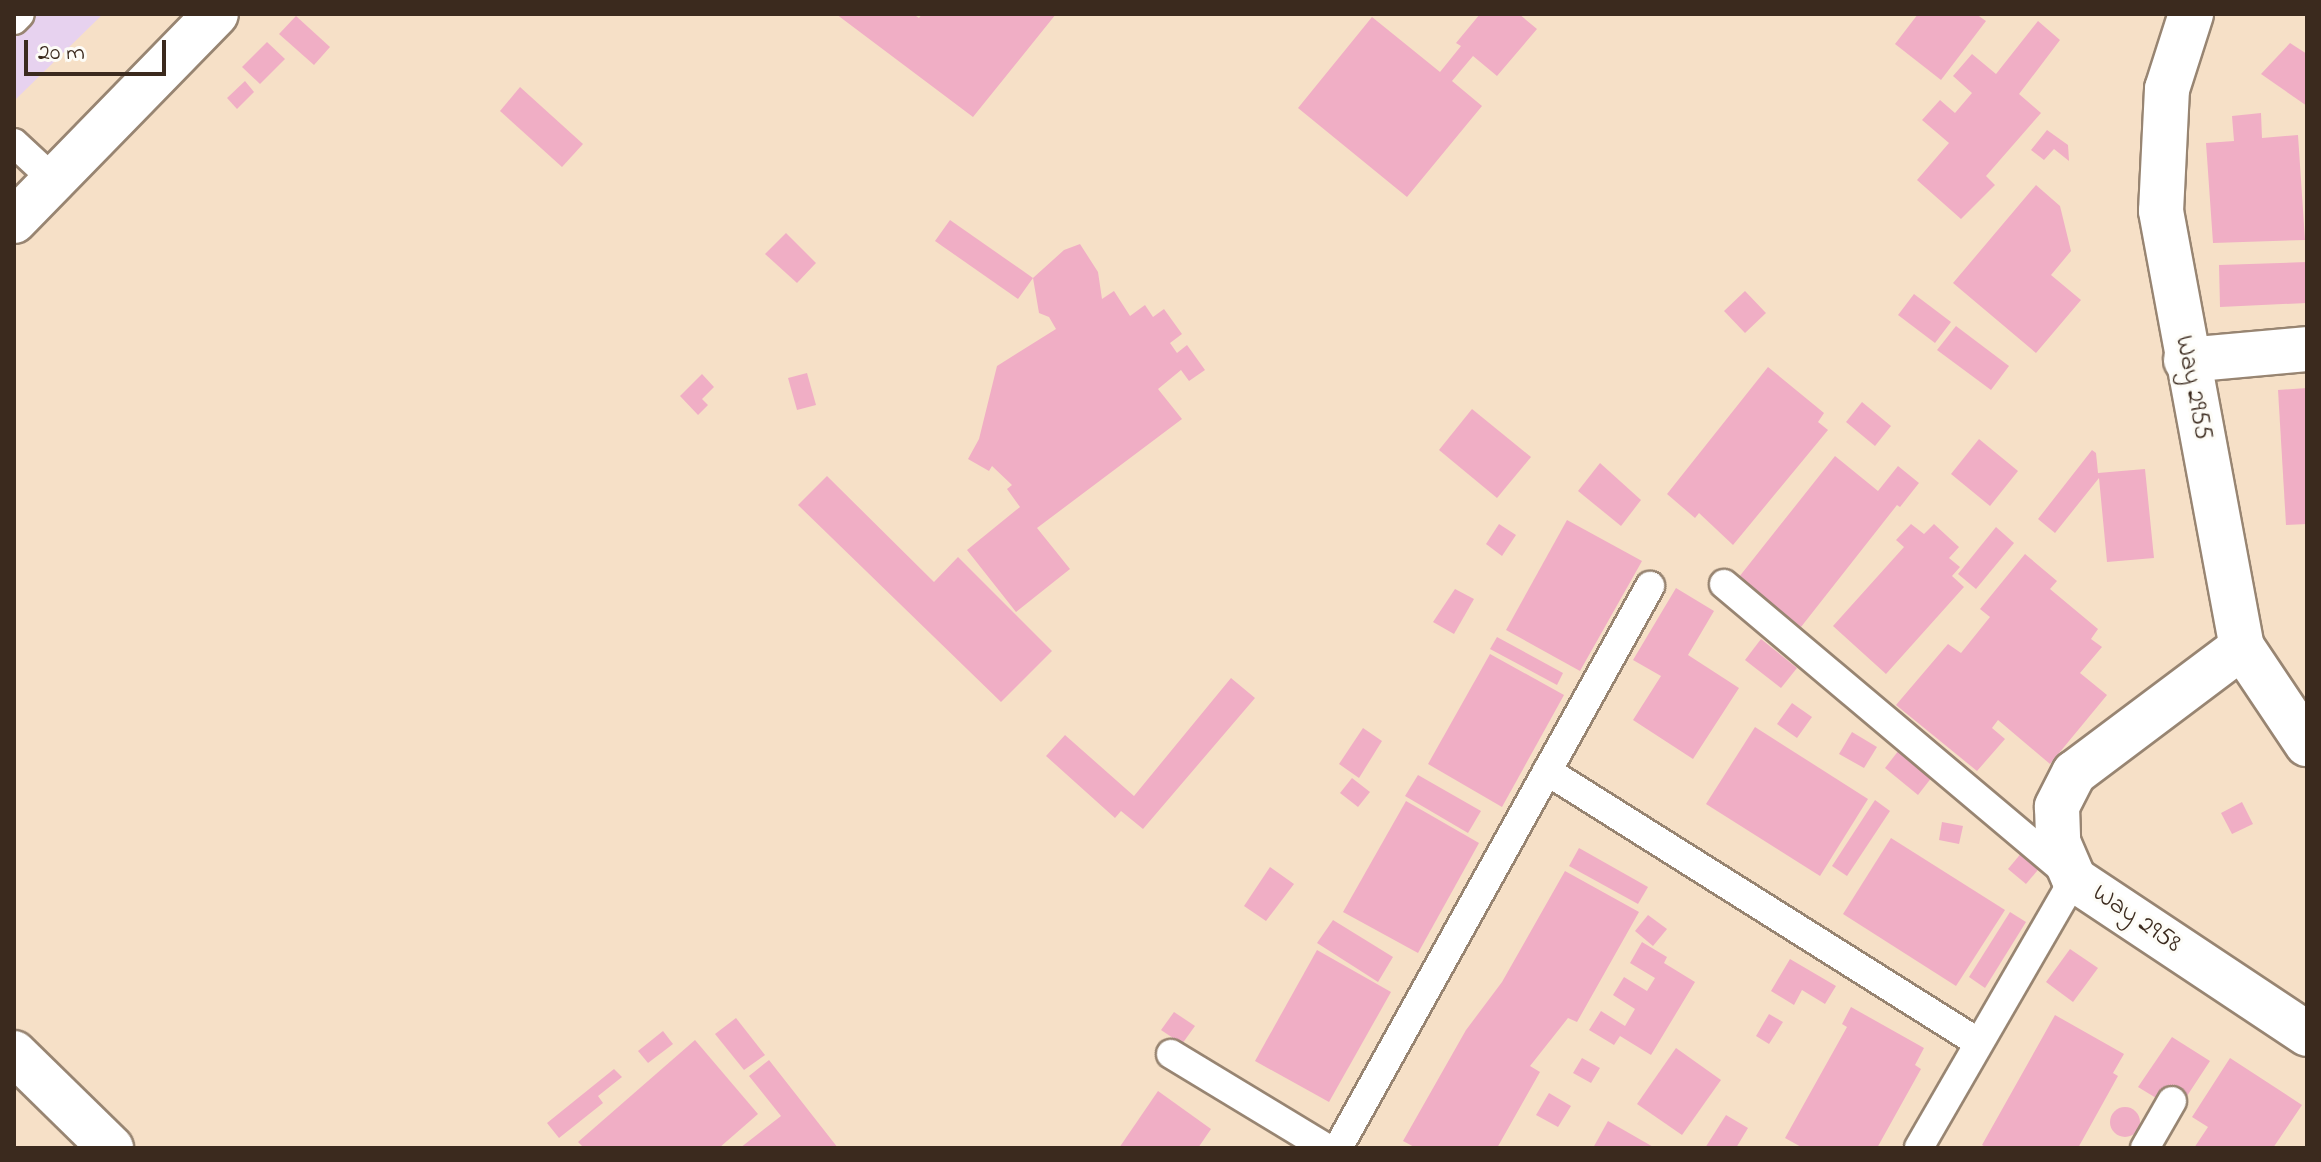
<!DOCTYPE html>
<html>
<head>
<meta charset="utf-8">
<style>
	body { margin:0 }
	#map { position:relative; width:2321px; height:1162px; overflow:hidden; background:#f6e0c7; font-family:"Indie Flower",sans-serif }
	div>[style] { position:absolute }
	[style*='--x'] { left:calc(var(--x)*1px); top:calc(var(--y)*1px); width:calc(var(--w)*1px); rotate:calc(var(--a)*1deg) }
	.built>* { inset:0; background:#e7d2ef }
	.building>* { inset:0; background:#f0aec5 }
	.round { border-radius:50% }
	.roads { filter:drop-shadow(2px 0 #988572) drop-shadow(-2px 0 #988572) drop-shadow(0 2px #988572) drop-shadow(0 -2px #988572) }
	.service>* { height:28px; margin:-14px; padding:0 14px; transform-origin:14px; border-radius:14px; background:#fff }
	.minor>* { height:44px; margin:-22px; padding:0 22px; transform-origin:22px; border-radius:22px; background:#fff }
	.tertiary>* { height:44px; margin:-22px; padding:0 22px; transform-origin:22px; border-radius:22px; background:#fff }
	span { translate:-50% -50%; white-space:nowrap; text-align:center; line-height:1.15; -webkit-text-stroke:6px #fdfcf7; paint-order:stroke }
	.street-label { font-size:26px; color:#3b2a1e }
	.frame { position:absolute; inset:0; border:16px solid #3b2a1e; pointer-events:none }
	.scale { position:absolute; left:24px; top:40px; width:142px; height:36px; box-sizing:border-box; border:4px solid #3b2a1e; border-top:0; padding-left:10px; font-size:24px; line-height:28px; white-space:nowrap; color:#3b2a1e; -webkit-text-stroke:6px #fdfcf7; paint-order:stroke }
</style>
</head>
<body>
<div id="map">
	<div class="built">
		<div style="clip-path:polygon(14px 14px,103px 14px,14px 101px)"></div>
	</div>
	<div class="building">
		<div style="clip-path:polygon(836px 14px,913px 14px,919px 18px,922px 14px,1056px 14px,973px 117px)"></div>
		<div style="clip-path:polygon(1480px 14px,1519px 14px,1537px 29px,1497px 76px,1473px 56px,1452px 81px,1482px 106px,1407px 197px,1298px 108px,1372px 17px,1440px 72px,1461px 46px,1456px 43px)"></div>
		<div style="clip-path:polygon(1918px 14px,1976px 14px,1986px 21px,1941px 80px,1895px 44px)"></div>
		<div style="clip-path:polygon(296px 16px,330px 47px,314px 65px,279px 34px)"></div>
		<div style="clip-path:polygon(2038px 21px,2060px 40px,2019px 94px,2041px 113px,1986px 176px,1995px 185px,1961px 219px,1917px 180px,1949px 143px,1922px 120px,1940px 100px,1955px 113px,1972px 93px,1953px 76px,1972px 54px,1996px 74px)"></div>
		<div style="clip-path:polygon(267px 42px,285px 59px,260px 84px,242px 67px)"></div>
		<div style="clip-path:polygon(2290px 43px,2307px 54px,2307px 106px,2261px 74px)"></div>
		<div style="clip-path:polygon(245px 81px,254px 92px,237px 109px,227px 98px)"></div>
		<div style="clip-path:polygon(520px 87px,583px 144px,562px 167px,500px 111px)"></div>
		<div style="clip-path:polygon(2261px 113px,2262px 138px,2298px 135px,2305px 240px,2213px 243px,2206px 143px,2234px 141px,2232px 116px)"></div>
		<div style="clip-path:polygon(2047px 130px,2068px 145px,2069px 161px,2054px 149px,2044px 160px,2031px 150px)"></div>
		<div style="clip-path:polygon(2036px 185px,2060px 206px,2071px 251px,2051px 275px,2081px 300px,2036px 353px,1953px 283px)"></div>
		<div style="clip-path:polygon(950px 220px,1033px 278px,1018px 299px,935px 241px)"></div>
		<div style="clip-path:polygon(786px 233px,816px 263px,797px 283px,765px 254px)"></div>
		<div style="clip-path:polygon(1080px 244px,1098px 272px,1102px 299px,1114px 291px,1130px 316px,1145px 305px,1153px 317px,1164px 309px,1182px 334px,1170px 343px,1177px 353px,1187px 345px,1205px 370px,1189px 381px,1181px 370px,1158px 389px,1182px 419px,1037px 528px,1070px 569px,1016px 612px,967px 550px,1020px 507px,1007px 489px,1012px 485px,992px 466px,989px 471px,968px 459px,979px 439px,997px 366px,1056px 329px,1049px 317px,1039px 313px,1033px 278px,1064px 250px)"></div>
		<div style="clip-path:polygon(2307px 262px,2307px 303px,2220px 307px,2219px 265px)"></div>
		<div style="clip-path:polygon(1745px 291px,1766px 313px,1745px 333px,1724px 311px)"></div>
		<div style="clip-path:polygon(1914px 294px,1951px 322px,1935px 343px,1898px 315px)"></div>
		<div style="clip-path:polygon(1956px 326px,2009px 366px,1991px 390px,1937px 350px)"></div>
		<div style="clip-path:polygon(1768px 367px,1824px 413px,1818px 422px,1828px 430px,1733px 545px,1699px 513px,1695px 518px,1667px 494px)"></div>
		<div style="clip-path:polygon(807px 373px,816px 405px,797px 410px,788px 378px)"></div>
		<div style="clip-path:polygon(702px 374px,714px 387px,702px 399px,708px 405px,698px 415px,680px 396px)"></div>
		<div style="clip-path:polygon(2307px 388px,2307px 524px,2286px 525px,2278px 390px)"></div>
		<div style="clip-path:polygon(1862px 402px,1891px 426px,1875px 446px,1846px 422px)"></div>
		<div style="clip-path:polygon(1472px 409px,1531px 457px,1497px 498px,1439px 450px)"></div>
		<div style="clip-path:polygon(1979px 439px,2018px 471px,1990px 506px,1951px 474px)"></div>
		<div style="clip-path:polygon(2092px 450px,2096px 453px,2098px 473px,2145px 469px,2154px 558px,2107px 562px,2099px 478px,2055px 533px,2038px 519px)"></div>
		<div style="clip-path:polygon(1835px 456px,1878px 491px,1898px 466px,1919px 483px,1900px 507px,1897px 505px,1801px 627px,1739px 577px)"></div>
		<div style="clip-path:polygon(1600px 463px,1641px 500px,1621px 526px,1578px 491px)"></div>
		<div style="clip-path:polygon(827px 476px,934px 582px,958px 557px,1052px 651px,1001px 702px,798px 505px)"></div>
		<div style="clip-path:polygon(1567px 520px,1642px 561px,1580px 671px,1506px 630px)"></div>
		<div style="clip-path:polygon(1499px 524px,1516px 535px,1502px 556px,1486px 544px)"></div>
		<div style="clip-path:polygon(1911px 524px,1924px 534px,1934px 524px,1959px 547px,1949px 558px,1960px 567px,1952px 576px,1964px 587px,1886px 674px,1833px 626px,1904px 547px,1896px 540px)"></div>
		<div style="clip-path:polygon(1996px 527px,2014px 543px,1976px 589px,1958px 574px)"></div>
		<div style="clip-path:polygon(2025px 554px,2057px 581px,2050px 589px,2098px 629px,2091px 639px,2102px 647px,2080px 673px,2107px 695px,2050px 764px,1998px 720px,1992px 728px,2005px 739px,1977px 771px,1896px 705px,1948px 644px,1961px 653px,1990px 617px,1980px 609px)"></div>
		<div style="clip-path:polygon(1676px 588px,1714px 611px,1688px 655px,1739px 688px,1693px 759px,1633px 720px,1661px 676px,1633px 660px)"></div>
		<div style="clip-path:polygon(1455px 589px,1474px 599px,1454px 634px,1433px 622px)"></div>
		<div style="clip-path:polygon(1497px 637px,1563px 673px,1557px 685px,1490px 649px)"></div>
		<div style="clip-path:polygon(1761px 639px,1797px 668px,1781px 688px,1745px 660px)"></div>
		<div style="clip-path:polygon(1490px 654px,1564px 695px,1502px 807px,1428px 764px)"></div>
		<div style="clip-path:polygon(1231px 678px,1255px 698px,1143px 829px,1121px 811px,1115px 818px,1046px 756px,1065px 735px,1134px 796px)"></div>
		<div style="clip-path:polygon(1792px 703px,1812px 717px,1797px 738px,1777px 724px)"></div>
		<div style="clip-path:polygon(1755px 727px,1868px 799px,1820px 876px,1706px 804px)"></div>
		<div style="clip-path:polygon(1363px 728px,1382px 741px,1359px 778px,1339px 764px)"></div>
		<div style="clip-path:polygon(1852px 732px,1877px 747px,1864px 768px,1839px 754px)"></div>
		<div style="clip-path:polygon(1899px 750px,1932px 777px,1918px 795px,1885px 768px)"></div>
		<div style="clip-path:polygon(1418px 775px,1481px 811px,1468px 833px,1405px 796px)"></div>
		<div style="clip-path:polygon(1352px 778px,1370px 792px,1358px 807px,1340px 793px)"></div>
		<div style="clip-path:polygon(1875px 800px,1890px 811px,1847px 876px,1832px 866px)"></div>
		<div style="clip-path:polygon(1406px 801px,1479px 843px,1418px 953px,1343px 912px)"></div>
		<div style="clip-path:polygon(2242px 802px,2253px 824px,2232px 834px,2221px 813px)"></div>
		<div style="clip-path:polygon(1942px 822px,1963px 826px,1959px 844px,1939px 840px)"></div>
		<div style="clip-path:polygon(1891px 838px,2005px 910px,1956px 986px,1843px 914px)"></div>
		<div style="clip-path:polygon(1579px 848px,1648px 887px,1638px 904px,1569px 866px)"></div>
		<div style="clip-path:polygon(2023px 851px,2042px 865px,2026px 884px,2008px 869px)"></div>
		<div style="clip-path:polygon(1270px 867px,1294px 884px,1266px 921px,1244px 906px)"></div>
		<div style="clip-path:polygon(1565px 871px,1639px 912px,1577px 1022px,1568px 1018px,1530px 1066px,1540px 1072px,1497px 1148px,1416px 1148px,1403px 1141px,1466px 1030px,1502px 982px)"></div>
		<div style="clip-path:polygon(2010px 912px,2026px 922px,1985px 988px,1969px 977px)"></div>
		<div style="clip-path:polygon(1648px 915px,1667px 929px,1653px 946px,1635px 931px)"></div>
		<div style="clip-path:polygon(1333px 920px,1393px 957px,1378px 982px,1317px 943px)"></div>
		<div style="clip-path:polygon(1642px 942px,1667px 957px,1664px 963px,1695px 982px,1651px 1055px,1620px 1036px,1614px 1045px,1589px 1030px,1601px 1011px,1625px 1026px,1635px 1009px,1613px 995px,1624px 977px,1647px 991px,1655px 978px,1630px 963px)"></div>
		<div style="clip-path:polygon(2070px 949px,2098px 968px,2073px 1002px,2046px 982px)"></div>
		<div style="clip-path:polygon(1317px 950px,1391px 992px,1329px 1102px,1255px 1061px)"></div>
		<div style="clip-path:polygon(1790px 959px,1836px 986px,1825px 1004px,1802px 990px,1794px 1005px,1771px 991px)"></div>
		<div style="clip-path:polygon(1851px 1007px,1924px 1048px,1915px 1065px,1921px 1069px,1877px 1148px,1803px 1148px,1785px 1138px,1847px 1027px,1842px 1024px)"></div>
		<div style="clip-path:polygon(1174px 1012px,1195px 1026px,1182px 1044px,1161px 1030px)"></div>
		<div style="clip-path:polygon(1769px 1014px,1783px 1022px,1769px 1044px,1756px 1036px)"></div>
		<div style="clip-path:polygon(2055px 1015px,2124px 1054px,2113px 1073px,2118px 1076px,2078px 1148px,1988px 1148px,1982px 1145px)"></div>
		<div style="clip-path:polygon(736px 1018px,765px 1055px,744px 1070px,715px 1034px)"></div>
		<div style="clip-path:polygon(663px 1031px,673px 1044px,648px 1063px,638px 1051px)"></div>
		<div style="clip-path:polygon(2172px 1037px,2210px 1061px,2164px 1131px,2161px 1101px,2138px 1087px)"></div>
		<div style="clip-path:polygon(695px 1040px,758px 1114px,719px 1148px,584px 1148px,578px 1142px)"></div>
		<div style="clip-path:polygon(1676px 1048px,1721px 1080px,1682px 1135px,1637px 1104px)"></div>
		<div style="clip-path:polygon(1582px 1058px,1600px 1068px,1591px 1083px,1573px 1073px)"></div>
		<div style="clip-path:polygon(2230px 1058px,2302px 1105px,2273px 1148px,2194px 1148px,2208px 1127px,2192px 1117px)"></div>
		<div style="clip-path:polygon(769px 1060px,838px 1148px,740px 1148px,781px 1116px,749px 1076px)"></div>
		<div style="clip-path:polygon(614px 1069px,622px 1077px,598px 1096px,603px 1103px,559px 1138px,547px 1123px)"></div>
		<div style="clip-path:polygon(1158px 1091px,1211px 1129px,1198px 1148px,1119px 1148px)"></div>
		<div style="clip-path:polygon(1549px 1093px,1571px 1106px,1558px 1127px,1536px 1115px)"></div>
		<div class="round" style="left:2110px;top:1107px;width:30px;height:30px"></div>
		<div style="clip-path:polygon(1726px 1115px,1748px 1128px,1736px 1148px,1705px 1148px)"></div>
		<div style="clip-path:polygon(1608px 1121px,1655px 1148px,1593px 1148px)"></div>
	</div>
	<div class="roads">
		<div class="service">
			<div style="--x:14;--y:20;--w:8;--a:-45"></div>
			<div style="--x:14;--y:143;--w:54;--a:42.8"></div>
			<div style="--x:1724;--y:584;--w:458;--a:40.1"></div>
			<div style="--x:2074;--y:879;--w:310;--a:120"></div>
			<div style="--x:1547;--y:771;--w:510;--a:32.2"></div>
			<div style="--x:1171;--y:1054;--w:181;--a:31.2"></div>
			<div style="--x:1338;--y:1148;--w:643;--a:-60.96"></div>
			<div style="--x:2145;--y:1148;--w:54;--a:-60.1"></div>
		</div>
		<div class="minor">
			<div style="--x:2191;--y:14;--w:79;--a:107.7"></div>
			<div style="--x:2167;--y:89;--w:122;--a:92.8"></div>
			<div style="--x:2161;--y:211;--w:443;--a:79.5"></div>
			<div style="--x:2242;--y:647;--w:117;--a:56.2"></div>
			<div style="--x:2186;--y:360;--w:121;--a:-5.2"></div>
			<div style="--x:2242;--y:647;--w:210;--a:143.1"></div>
			<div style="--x:2074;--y:773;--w:38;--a:117"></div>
			<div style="--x:2057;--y:807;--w:35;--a:88"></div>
			<div style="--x:2058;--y:842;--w:40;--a:66.6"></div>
			<div style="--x:2074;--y:879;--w:280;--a:33.6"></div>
			<div style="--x:14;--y:1053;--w:136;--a:44.4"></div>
		</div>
		<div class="tertiary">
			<div style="--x:14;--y:221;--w:289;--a:-45.7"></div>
		</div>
	</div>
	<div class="street-label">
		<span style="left:2192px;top:388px;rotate:79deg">Way 2955</span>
		<span style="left:2136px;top:920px;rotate:34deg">Way 2958</span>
	</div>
	<div class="frame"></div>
	<div class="scale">20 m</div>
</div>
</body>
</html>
